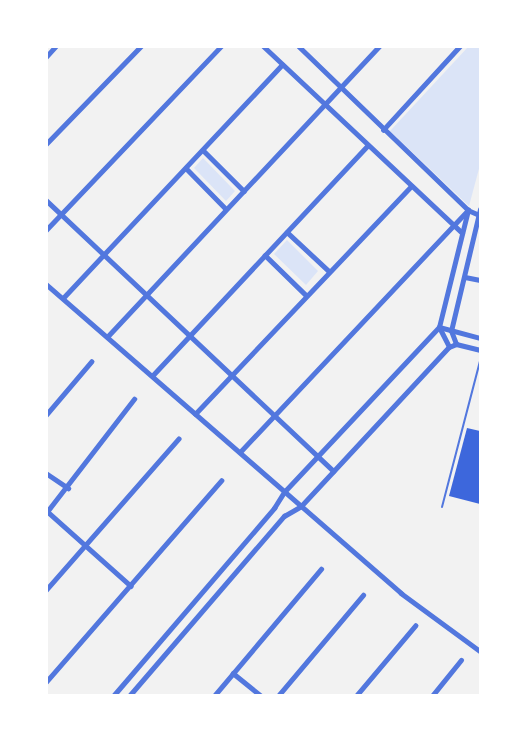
<!DOCTYPE html>
<html>
<head>
<meta charset="utf-8">
<style>
	body { margin:0 }
	#map { position:relative; width:527px; height:742px; overflow:hidden; background:#f2f2f2; font-family:Manrope,sans-serif }
	div>[style] { position:absolute }
	[style*='--x'] { left:calc(var(--x)*1px); top:calc(var(--y)*1px); width:calc(var(--w)*1px); rotate:calc(var(--a)*1deg) }
	.green>* { inset:0; background:#dbe4f7 }
	.building>* { inset:0; background:#3d67dc }
	.service>* { height:2px; margin:-1px; padding:0 1px; transform-origin:1px; border-radius:1px; background:#5277de }
	.minor>* { height:4.5px; margin:-2.25px; padding:0 2.25px; transform-origin:2.25px; border-radius:2.25px; background:#5277de }
	.tertiary>* { height:5px; margin:-2.5px; padding:0 2.5px; transform-origin:2.5px; border-radius:2.5px; background:#5277de }
	span { translate:-50% -50%; white-space:nowrap; text-align:center; line-height:1.15; -webkit-text-stroke:4.5px #fff; paint-order:stroke }
	.frame { position:absolute; inset:0; border:48px solid #fff; pointer-events:none }
</style>
</head>
<body>
<div id="map">
	<div class="green">
		<div style="clip-path:polygon(468px 47px,480px 47px,480px 165px,469px 206px,390px 131px)"></div>
		<div style="clip-path:polygon(203px 158px,235px 191px,226px 201px,194px 168px)"></div>
		<div style="clip-path:polygon(287px 240px,318px 271px,306px 285px,274px 254px)"></div>
	</div>
	<div class="building">
		<div style="clip-path:polygon(467px 428px,480px 431px,480px 504px,449px 496px)"></div>
	</div>
	<div class="service">
		<div style="--x:442;--y:507;--w:151;--a:-75.4"></div>
	</div>
	<div class="minor">
		<div style="--x:46;--y:57;--w:15;--a:-48"></div>
		<div style="--x:383;--y:130;--w:114;--a:-47.5"></div>
		<div style="--x:46;--y:144;--w:136;--a:-45.9"></div>
		<div style="--x:203;--y:150;--w:58;--a:45"></div>
		<div style="--x:186;--y:168;--w:57;--a:45.7"></div>
		<div style="--x:46;--y:200;--w:395;--a:43.3"></div>
		<div style="--x:46;--y:230;--w:254;--a:-46.4"></div>
		<div style="--x:287;--y:232;--w:57;--a:42.9"></div>
		<div style="--x:265;--y:255;--w:57;--a:44.3"></div>
		<div style="--x:465;--y:277;--w:15;--a:11"></div>
		<div style="--x:46;--y:284;--w:471;--a:41"></div>
		<div style="--x:401;--y:593;--w:98;--a:36.3"></div>
		<div style="--x:63;--y:298;--w:320;--a:-46.8"></div>
		<div style="--x:107;--y:337;--w:398;--a:-46.9"></div>
		<div style="--x:456;--y:344;--w:14;--a:-111"></div>
		<div style="--x:451;--y:331;--w:125;--a:-76.6"></div>
		<div style="--x:152;--y:376;--w:315;--a:-46.9"></div>
		<div style="--x:195;--y:414;--w:314;--a:-46.5"></div>
		<div style="--x:46;--y:415;--w:70;--a:-49.7"></div>
		<div style="--x:240;--y:452;--w:332;--a:-46.7"></div>
		<div style="--x:468;--y:210;--w:12;--a:24"></div>
		<div style="--x:46;--y:473;--w:27;--a:34"></div>
		<div style="--x:48;--y:512;--w:111;--a:41.7"></div>
		<div style="--x:46;--y:513;--w:144;--a:-52.3"></div>
		<div style="--x:46;--y:590;--w:201;--a:-48.8"></div>
		<div style="--x:233;--y:673;--w:36;--a:39"></div>
		<div style="--x:46;--y:682;--w:267;--a:-49"></div>
		<div style="--x:214;--y:696;--w:166;--a:-49.9"></div>
		<div style="--x:278;--y:696;--w:132;--a:-49.9"></div>
		<div style="--x:356;--y:696;--w:92;--a:-49.9"></div>
		<div style="--x:432;--y:696;--w:46;--a:-51.1"></div>
	</div>
	<div class="tertiary">
		<div style="--x:263;--y:46;--w:273;--a:43.2"></div>
		<div style="--x:439;--y:327;--w:42;--a:15"></div>
		<div style="--x:439;--y:327;--w:22;--a:63"></div>
		<div style="--x:449;--y:347;--w:8;--a:-23"></div>
		<div style="--x:456;--y:344;--w:25;--a:14"></div>
		<div style="--x:113;--y:696;--w:248;--a:-49.4"></div>
		<div style="--x:274;--y:508;--w:19;--a:-58"></div>
		<div style="--x:284;--y:492;--w:226;--a:-46.8"></div>
		<div style="--x:439;--y:327;--w:121;--a:-76.1"></div>
		<div style="--x:468;--y:210;--w:236;--a:-136"></div>
		<div style="--x:129;--y:696;--w:238;--a:-49.3"></div>
		<div style="--x:284;--y:516;--w:20;--a:-30"></div>
		<div style="--x:301;--y:506;--w:217;--a:-47.1"></div>
	</div>
	<div class="frame"></div>
</div>
</body>
</html>
